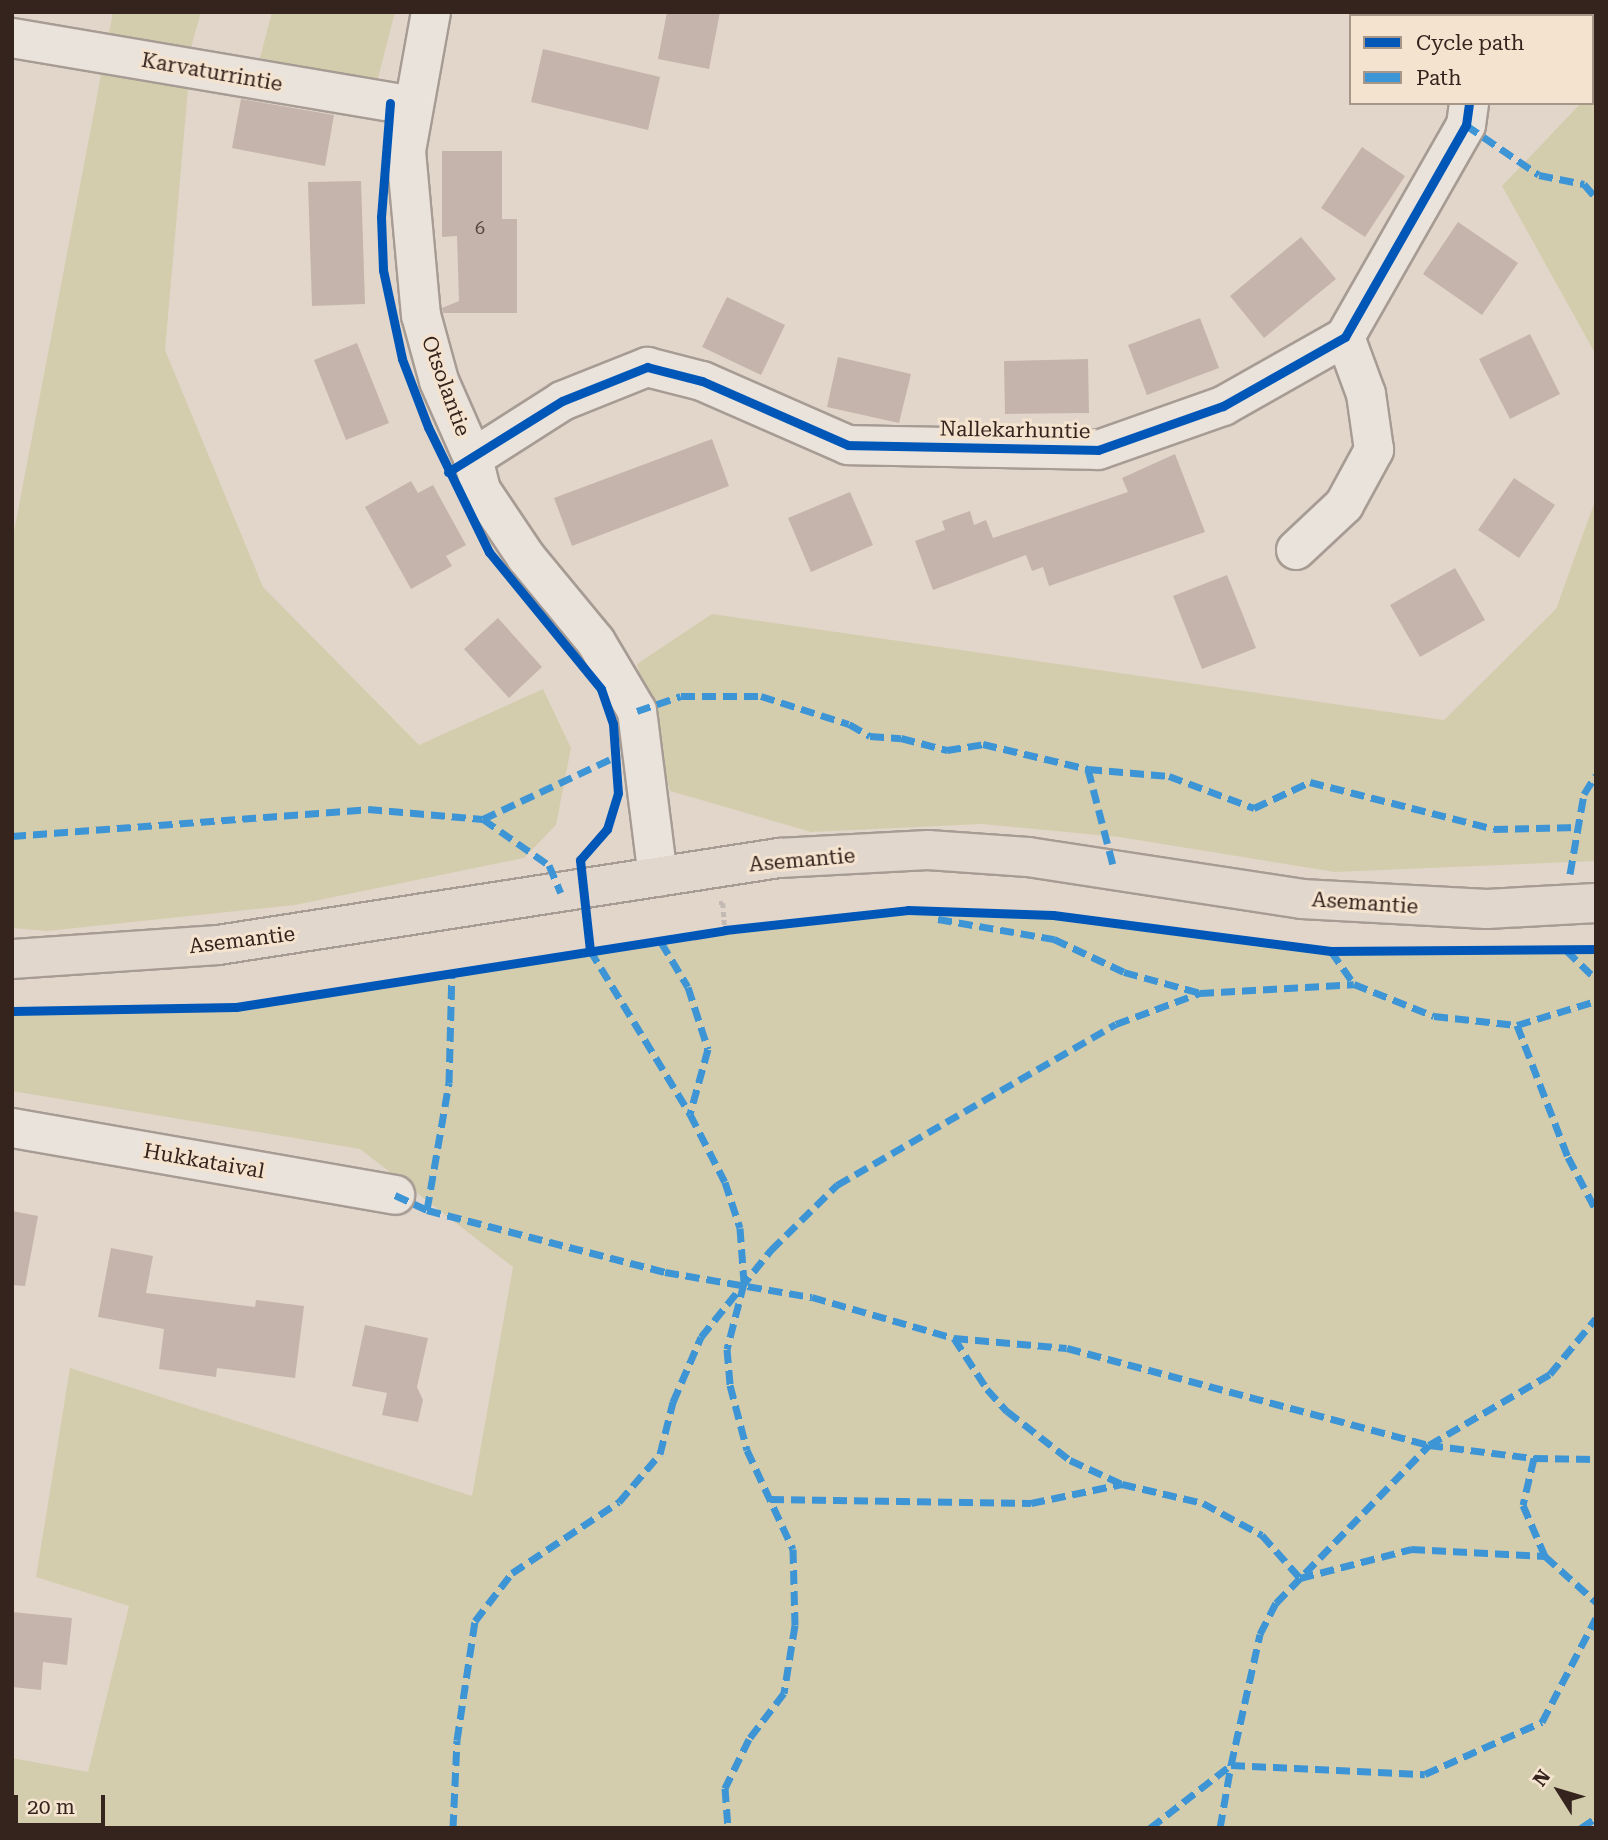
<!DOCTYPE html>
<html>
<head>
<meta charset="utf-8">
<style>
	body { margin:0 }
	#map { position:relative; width:1608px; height:1840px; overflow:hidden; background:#e2d6ca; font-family:"Roboto Serif",serif }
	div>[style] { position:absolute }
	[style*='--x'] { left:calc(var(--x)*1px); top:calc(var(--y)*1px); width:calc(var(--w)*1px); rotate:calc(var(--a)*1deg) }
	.green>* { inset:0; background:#d4cdad }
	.building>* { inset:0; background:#c5b4ab }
	.path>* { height:4.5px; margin-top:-2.25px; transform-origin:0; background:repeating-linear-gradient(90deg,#c2bab3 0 5px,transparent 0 8.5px) }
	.roads { filter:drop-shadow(2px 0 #a79c94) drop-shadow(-2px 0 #a79c94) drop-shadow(0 2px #a79c94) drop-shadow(0 -2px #a79c94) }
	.minor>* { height:38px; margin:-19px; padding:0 19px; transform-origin:19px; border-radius:19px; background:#eae3db }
	.major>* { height:38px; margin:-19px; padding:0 19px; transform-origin:19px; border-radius:19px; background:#e1d7cd }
	.quiet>* { height:7px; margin-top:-3.5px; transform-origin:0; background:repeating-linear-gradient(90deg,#3d95d5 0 14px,transparent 0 21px) }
	.cycleway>* { height:9px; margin:-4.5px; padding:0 4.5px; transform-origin:4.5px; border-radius:4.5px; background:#0057b8 }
	span { translate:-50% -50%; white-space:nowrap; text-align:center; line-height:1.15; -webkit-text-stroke:6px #f4e3cf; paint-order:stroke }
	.number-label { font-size:18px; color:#584840 }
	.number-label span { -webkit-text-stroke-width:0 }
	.street-label { font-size:21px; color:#34241d }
	.frame { position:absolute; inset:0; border:14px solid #34241d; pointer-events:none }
	.legend { position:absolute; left:1349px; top:14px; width:245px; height:91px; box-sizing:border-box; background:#f4e3cf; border:2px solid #a79788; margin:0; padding:9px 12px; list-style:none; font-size:21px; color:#34241d }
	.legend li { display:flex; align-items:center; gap:14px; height:35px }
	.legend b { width:35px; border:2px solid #a79788 }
	.north { position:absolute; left:1524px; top:1756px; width:70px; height:70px; -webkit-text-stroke:5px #f4e3cf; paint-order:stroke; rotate:307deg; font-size:19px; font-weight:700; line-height:28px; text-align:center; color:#34241d }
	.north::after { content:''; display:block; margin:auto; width:24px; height:32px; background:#34241d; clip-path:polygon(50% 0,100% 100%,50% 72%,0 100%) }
	.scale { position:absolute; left:14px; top:1795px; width:91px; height:32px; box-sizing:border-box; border:4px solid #34241d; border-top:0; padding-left:9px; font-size:21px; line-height:24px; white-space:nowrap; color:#34241d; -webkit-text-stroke:5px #f4e3cf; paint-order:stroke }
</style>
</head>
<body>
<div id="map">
	<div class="green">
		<div style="clip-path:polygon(113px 12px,201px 12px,192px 44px,165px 350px,263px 587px,419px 745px,543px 689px,571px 748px,556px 825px,524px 858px,295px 905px,47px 931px,12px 928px,12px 542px)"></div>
		<div style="clip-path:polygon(272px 12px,395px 12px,377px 82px,260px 58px)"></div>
		<div style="clip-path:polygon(1596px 88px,1596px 355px,1502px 186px,1581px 103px,1592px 103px)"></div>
		<div style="clip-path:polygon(1596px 498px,1596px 861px,1335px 872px,1119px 837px,982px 824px,811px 832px,670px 791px,637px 664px,712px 614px,1444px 720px,1556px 609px)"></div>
		<div style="clip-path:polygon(908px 910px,1053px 915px,1331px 951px,1596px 949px,1596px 1828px,12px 1828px,12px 1758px,88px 1772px,129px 1606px,36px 1577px,70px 1368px,472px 1496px,513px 1267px,360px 1149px,12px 1091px,12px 1011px,236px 1007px,725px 930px)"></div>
	</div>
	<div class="building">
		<div style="clip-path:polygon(667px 12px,720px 12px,709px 69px,658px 59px)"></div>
		<div style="clip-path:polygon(543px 49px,660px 77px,648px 130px,531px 102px)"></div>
		<div style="clip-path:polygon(241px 99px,334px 115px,325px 166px,232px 148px)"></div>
		<div style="clip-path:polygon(1362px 147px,1405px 176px,1365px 237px,1321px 208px)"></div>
		<div style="clip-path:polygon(442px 151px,502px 151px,502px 219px,517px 219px,517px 313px,443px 313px,442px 308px,459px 301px,457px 236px,442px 237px)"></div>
		<div style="clip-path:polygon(361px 181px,365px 304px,312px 306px,308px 182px)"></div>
		<div style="clip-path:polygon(1458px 222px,1518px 263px,1482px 315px,1423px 274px)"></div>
		<div style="clip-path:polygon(1301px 237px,1336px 279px,1264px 338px,1230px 296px)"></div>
		<div style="clip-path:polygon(727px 297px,785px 325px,761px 375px,702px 347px)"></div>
		<div style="clip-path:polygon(1200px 318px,1219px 368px,1147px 395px,1128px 345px)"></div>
		<div style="clip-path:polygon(1530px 334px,1560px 394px,1510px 419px,1479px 359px)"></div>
		<div style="clip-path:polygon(357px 343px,389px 423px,346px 440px,314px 360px)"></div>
		<div style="clip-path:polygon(838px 357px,911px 374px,899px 423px,827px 407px)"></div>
		<div style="clip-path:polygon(1088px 359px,1089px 413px,1005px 414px,1004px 361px)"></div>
		<div style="clip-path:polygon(712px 439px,729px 486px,572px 546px,554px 498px)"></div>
		<div style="clip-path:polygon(1175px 454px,1205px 532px,1049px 586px,1043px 567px,1032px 571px,1026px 555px,933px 590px,915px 541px,945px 530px,942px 521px,970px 511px,974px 525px,986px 520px,993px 538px,1128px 492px,1122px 478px)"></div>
		<div style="clip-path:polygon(1514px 478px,1555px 505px,1519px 558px,1478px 530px)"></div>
		<div style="clip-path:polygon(411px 481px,418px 493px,433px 485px,466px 545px,446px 556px,452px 566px,411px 589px,365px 507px)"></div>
		<div style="clip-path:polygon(850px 492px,873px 545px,811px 572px,788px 518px)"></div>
		<div style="clip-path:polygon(1455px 568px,1485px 620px,1420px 657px,1390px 605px)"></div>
		<div style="clip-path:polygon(1227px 575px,1256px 648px,1202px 669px,1173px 596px)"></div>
		<div style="clip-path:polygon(498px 618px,542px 667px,509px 698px,464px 649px)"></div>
		<div style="clip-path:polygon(12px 1211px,38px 1216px,25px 1286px,12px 1285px)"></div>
		<div style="clip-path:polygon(111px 1248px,153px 1256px,146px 1293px,255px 1307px,256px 1300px,304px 1306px,295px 1378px,217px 1368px,216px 1377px,159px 1369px,164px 1329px,98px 1317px)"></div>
		<div style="clip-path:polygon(365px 1325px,428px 1338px,417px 1387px,423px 1400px,418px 1422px,382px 1415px,387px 1393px,352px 1386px)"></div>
		<div style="clip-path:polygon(12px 1612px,72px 1618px,67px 1665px,43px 1662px,41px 1690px,12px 1687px)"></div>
	</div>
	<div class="path">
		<div style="--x:719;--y:903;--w:4;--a:0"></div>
		<div style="--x:723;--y:903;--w:27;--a:86"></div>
	</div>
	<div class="roads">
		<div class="minor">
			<div style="--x:431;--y:12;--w:141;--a:100.2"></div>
			<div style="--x:406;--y:151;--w:165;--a:84.8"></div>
			<div style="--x:421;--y:315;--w:68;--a:74.7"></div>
			<div style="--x:439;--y:381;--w:84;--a:66.2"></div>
			<div style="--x:473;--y:458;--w:33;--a:76"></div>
			<div style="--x:481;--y:490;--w:81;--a:56.1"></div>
			<div style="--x:526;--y:557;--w:110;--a:50.5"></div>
			<div style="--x:596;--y:642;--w:80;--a:59.3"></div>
			<div style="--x:637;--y:711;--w:167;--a:82.8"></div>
			<div style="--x:1482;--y:16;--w:4;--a:-90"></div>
			<div style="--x:12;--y:38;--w:406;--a:9.6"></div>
			<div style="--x:473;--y:458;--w:106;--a:-32.6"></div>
			<div style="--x:562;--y:401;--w:92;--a:-21.8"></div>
			<div style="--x:647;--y:367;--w:57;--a:14.3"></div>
			<div style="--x:702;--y:381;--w:159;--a:23.7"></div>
			<div style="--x:848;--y:445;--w:250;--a:1.1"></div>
			<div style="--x:1098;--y:450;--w:133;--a:-19.4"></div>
			<div style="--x:1223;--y:406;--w:140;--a:-29.5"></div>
			<div style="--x:1345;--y:337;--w:244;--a:-60.3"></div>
			<div style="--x:1466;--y:125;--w:22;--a:-82"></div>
			<div style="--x:1296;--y:550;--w:66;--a:-43.2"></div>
			<div style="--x:1344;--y:505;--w:63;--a:-61.4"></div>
			<div style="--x:1374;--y:450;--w:57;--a:-98.1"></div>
			<div style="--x:1366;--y:394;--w:61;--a:-110.2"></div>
			<div style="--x:12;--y:1128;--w:389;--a:9.9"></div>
		</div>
		<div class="major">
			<div style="--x:12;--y:959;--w:206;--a:-3.9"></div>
			<div style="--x:218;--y:945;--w:568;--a:-8.82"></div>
			<div style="--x:779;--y:858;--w:149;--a:-3.1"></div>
			<div style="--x:928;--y:850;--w:100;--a:4"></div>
			<div style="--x:1028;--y:857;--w:277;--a:8.7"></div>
			<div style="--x:1302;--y:899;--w:185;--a:3.1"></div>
			<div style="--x:1487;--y:909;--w:109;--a:-3.2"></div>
		</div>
	</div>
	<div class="quiet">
		<div style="--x:1466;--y:125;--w:88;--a:34.4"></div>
		<div style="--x:1539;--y:175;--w:46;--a:11.3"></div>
		<div style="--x:1584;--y:184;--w:18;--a:49"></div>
		<div style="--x:637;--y:711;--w:46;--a:-18.8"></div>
		<div style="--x:681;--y:696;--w:80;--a:0"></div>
		<div style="--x:761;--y:696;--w:92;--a:17.7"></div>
		<div style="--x:849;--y:724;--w:24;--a:30"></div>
		<div style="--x:870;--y:736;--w:31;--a:4"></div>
		<div style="--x:901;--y:738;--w:48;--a:14.6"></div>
		<div style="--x:947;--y:750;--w:36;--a:-9"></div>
		<div style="--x:983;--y:744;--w:108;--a:13.4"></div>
		<div style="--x:1088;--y:769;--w:81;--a:4.9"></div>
		<div style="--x:1169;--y:776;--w:91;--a:20.6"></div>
		<div style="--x:1254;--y:808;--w:62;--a:-24.9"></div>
		<div style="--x:1310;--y:782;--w:190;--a:14.3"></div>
		<div style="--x:1494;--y:829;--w:84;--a:-1.4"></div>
		<div style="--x:1088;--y:769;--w:103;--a:75.4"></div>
		<div style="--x:483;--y:819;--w:80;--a:34.9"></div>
		<div style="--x:549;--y:865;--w:30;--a:67"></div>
		<div style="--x:12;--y:836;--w:357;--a:-4.3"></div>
		<div style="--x:368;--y:809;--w:115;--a:5"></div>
		<div style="--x:483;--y:819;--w:146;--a:-25.2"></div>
		<div style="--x:1570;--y:874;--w:81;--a:-80.1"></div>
		<div style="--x:1584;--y:794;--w:22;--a:-58"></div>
		<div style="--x:938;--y:919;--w:118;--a:9.8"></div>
		<div style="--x:1054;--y:939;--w:77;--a:25.2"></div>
		<div style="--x:1124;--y:972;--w:79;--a:15.4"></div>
		<div style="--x:661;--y:942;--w:52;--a:59"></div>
		<div style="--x:688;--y:987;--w:65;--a:72.1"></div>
		<div style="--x:708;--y:1049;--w:67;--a:105.5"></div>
		<div style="--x:590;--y:950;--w:192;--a:58.6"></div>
		<div style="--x:690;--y:1114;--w:76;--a:62.8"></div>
		<div style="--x:725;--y:1182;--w:48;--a:71.9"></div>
		<div style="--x:740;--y:1228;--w:55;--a:85.8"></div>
		<div style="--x:744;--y:1283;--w:68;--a:104.4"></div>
		<div style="--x:727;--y:1349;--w:36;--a:85"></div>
		<div style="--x:730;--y:1385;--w:67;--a:75.3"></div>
		<div style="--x:747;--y:1450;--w:109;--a:65.1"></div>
		<div style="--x:793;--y:1549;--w:76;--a:88.5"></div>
		<div style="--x:795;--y:1625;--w:69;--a:99.2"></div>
		<div style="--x:784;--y:1693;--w:58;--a:127.3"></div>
		<div style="--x:749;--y:1739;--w:55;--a:116.1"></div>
		<div style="--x:725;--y:1788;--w:40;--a:85.7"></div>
		<div style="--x:1566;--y:950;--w:42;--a:44"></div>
		<div style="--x:1331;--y:951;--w:40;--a:55.1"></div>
		<div style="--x:1517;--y:1025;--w:142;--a:68.9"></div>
		<div style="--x:1568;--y:1157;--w:60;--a:62.2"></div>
		<div style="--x:395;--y:1195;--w:35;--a:25"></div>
		<div style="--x:427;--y:1210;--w:246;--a:14.6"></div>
		<div style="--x:665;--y:1272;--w:149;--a:9.7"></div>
		<div style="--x:812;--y:1297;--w:148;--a:16.1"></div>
		<div style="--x:954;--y:1338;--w:113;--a:5.1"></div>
		<div style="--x:1067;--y:1348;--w:375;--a:15"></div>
		<div style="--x:1429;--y:1445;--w:106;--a:7.1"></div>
		<div style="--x:1534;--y:1458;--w:62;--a:0.9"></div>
		<div style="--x:427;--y:1210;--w:129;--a:-80.2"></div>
		<div style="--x:449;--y:1083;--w:111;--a:-88.5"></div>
		<div style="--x:954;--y:1338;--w:61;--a:57.1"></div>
		<div style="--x:987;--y:1389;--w:30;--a:48"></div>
		<div style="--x:1007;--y:1411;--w:80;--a:37.9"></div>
		<div style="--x:1070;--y:1460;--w:57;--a:24.8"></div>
		<div style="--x:1122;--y:1484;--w:83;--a:13.2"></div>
		<div style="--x:1203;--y:1503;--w:67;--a:28.5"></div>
		<div style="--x:1262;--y:1535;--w:57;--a:48.5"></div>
		<div style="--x:1300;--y:1578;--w:115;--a:-14.6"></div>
		<div style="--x:1411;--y:1549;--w:134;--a:3"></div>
		<div style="--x:1534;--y:1458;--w:48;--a:103.2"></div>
		<div style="--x:1523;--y:1505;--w:56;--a:66.7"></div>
		<div style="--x:1545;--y:1556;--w:69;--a:42"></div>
		<div style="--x:770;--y:1499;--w:261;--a:0.9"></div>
		<div style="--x:1031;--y:1503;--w:93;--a:-11.8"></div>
		<div style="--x:453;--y:1828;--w:88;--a:-87.4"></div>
		<div style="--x:457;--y:1740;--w:120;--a:-81.4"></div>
		<div style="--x:475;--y:1621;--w:61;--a:-52.4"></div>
		<div style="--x:512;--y:1573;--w:128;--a:-33.6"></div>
		<div style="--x:619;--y:1502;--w:63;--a:-49.5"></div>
		<div style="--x:660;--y:1454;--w:54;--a:-76"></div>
		<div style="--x:673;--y:1402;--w:71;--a:-66.7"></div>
		<div style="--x:701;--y:1337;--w:112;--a:-51.2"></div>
		<div style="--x:771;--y:1250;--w:93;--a:-44.6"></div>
		<div style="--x:837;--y:1185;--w:322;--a:-30"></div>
		<div style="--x:1116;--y:1024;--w:90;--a:-20.3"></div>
		<div style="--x:1200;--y:993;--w:154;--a:-3.3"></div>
		<div style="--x:1354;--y:984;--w:86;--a:21.8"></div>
		<div style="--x:1434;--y:1016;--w:83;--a:6.2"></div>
		<div style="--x:1517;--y:1025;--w:83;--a:-16.9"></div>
		<div style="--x:1150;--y:1828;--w:103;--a:-37.9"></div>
		<div style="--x:1231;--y:1765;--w:134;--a:-77.5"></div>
		<div style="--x:1260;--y:1634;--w:35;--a:-63"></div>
		<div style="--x:1276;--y:1603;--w:220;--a:-45.9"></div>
		<div style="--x:1429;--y:1445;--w:140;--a:-30.4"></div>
		<div style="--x:1550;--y:1374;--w:72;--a:-50.6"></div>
		<div style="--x:1220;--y:1828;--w:64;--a:-80.1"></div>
		<div style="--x:1231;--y:1765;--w:194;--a:2.7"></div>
		<div style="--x:1425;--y:1774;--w:128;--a:-24"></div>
		<div style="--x:1542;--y:1722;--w:117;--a:-62.6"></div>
		<div style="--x:1581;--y:1828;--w:18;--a:-34"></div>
	</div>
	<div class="cycleway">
		<div style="--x:390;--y:103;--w:114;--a:94.5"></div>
		<div style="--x:381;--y:217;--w:53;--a:87.8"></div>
		<div style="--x:383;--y:270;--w:91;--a:77.9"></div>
		<div style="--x:402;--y:359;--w:73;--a:69.1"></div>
		<div style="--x:428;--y:427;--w:139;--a:64"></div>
		<div style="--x:489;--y:552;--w:177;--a:50.7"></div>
		<div style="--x:601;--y:689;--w:37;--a:71"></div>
		<div style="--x:613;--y:724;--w:69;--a:85.9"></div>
		<div style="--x:618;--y:793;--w:38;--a:107"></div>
		<div style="--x:607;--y:829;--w:41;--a:131.1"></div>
		<div style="--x:580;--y:860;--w:91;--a:83.7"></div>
		<div style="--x:448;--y:472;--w:134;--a:-31.9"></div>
		<div style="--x:562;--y:401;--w:92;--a:-21.8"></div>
		<div style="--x:647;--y:367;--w:57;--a:14.3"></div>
		<div style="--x:702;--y:381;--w:159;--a:23.7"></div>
		<div style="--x:848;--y:445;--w:250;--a:1.1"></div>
		<div style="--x:1098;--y:450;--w:133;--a:-19.4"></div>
		<div style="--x:1223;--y:406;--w:140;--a:-29.5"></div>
		<div style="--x:1345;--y:337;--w:244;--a:-60.3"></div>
		<div style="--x:1466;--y:125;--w:22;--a:-82"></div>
		<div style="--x:12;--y:1011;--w:224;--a:-1"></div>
		<div style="--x:236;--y:1007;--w:495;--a:-8.9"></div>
		<div style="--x:725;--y:930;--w:184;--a:-6.2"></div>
		<div style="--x:908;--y:910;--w:145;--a:2"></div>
		<div style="--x:1053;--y:915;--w:280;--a:7.4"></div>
		<div style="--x:1331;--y:951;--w:265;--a:-0.4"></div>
	</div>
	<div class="number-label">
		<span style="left:480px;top:228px">6</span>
	</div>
	<div class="street-label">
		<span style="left:212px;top:72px;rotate:10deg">Karvaturrintie</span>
		<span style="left:446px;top:386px;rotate:70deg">Otsolantie</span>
		<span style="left:1015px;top:430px;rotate:1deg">Nallekarhuntie</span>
		<span style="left:802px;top:860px;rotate:-5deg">Asemantie</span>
		<span style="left:1365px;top:903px;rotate:4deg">Asemantie</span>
		<span style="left:242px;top:940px;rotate:-7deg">Asemantie</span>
		<span style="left:204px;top:1161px;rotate:10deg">Hukkataival</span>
	</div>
	<div class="frame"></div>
	<ul class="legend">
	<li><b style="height:9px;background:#0057b8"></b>Cycle path</li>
	<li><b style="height:9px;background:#3d95d5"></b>Path</li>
	</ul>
	<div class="north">N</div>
	<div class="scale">20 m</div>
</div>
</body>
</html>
